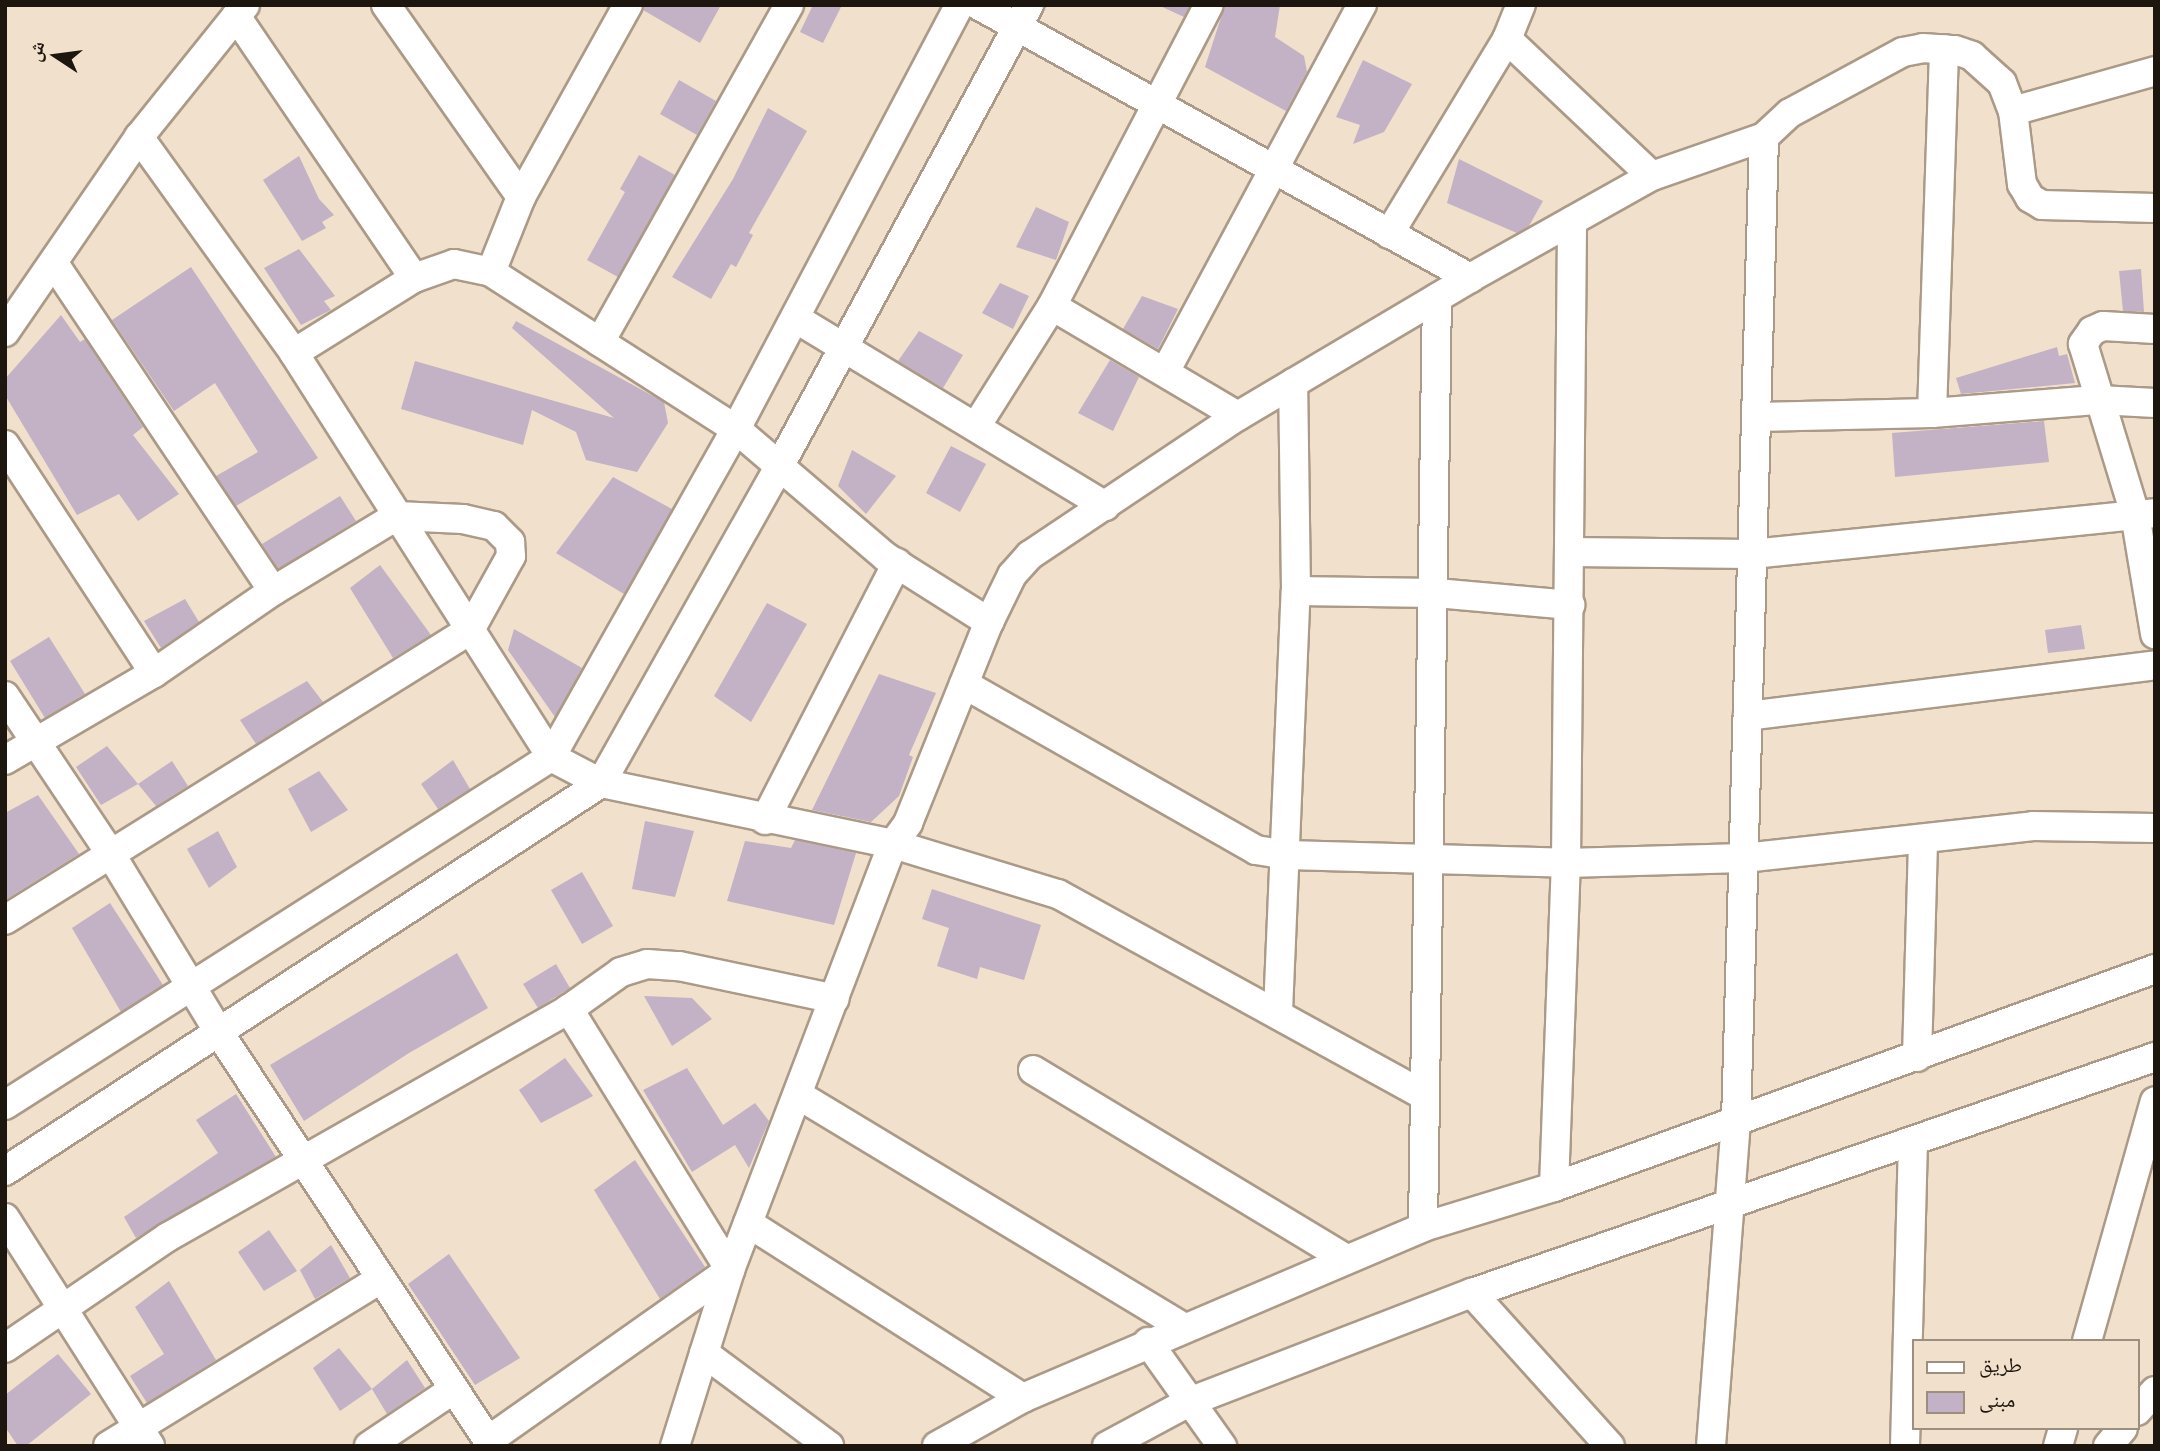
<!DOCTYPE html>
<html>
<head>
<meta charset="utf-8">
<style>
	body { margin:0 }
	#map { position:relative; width:2160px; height:1451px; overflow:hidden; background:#f1e0cb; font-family:"Exo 2","Noto Naskh Arabic",sans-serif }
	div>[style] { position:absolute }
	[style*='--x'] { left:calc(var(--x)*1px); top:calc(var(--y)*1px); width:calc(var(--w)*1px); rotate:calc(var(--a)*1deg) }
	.building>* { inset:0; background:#c3b1c5 }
	.roads { filter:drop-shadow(2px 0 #aa9a87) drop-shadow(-2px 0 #aa9a87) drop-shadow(0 2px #aa9a87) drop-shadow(0 -2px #aa9a87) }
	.minor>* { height:28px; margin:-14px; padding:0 14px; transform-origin:14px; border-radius:14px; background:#fff }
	span { translate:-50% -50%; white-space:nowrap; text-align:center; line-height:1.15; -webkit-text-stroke:6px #f1e0cb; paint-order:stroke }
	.frame { position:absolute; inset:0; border:7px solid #1c160f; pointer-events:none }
	.legend { position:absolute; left:1912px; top:1339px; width:228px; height:91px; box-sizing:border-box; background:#f1e0cb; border:2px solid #9c8f80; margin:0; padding:9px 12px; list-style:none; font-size:21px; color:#1c160f }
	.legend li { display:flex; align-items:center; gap:14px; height:35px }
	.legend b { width:35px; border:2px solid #9c8f80 }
	.north { position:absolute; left:21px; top:21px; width:70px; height:70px; -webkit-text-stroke:5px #f1e0cb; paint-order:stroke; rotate:283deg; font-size:19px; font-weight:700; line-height:28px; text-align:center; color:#1c160f }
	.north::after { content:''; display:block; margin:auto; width:24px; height:32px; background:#1c160f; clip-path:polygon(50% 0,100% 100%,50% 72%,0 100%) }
</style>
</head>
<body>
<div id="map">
	<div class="building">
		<div style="clip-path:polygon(645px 5px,721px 5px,700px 43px,643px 10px)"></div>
		<div style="clip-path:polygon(813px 5px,842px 5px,823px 43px,800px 32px)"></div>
		<div style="clip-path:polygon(1158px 5px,1190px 5px,1184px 17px)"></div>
		<div style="clip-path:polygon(1225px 5px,1280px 5px,1275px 37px,1304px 56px,1307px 72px,1286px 111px,1205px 67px)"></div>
		<div style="clip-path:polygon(1363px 60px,1412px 84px,1384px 132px,1353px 144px,1360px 125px,1336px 117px)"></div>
		<div style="clip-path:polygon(679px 80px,716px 101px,697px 135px,660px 114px)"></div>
		<div style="clip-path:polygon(768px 108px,807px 131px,749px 233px,753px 235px,736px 267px,731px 264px,711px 299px,672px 277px,733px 179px)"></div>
		<div style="clip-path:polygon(639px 155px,675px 175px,618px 277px,587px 260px,625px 192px,620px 189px)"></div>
		<div style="clip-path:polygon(299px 156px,319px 199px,334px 215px,322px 222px,326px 228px,302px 241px,263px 180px)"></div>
		<div style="clip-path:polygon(1459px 159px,1543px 201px,1529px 226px,1517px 233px,1447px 203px)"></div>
		<div style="clip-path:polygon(1036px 207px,1069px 222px,1056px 260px,1016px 247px)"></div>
		<div style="clip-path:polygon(299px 249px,335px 296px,324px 301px,331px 310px,301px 325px,264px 268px)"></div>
		<div style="clip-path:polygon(191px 267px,318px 458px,236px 506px,216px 476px,258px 452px,215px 383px,174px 411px,112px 320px)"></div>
		<div style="clip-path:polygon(2141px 269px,2144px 312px,2123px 311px,2119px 271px)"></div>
		<div style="clip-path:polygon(1000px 283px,1029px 296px,1013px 329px,982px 313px)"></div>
		<div style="clip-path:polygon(1142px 296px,1178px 309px,1158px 349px,1123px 329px)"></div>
		<div style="clip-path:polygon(61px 315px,80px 342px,85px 339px,143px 427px,133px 435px,179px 494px,138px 521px,119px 494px,77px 515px,5px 395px,5px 379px)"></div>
		<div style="clip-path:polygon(516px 321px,664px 402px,668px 423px,637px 472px,586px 460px,576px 432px,532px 410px,523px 445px,401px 409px,415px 361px,614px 418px,512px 328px)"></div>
		<div style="clip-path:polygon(919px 331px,963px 355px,943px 388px,898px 361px)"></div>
		<div style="clip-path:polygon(2057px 347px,2059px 356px,2067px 354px,2075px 383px,1961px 394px,1956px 378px)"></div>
		<div style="clip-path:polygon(1110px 360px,1139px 377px,1113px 431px,1078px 413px)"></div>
		<div style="clip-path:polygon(2044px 421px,2049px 462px,1895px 477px,1892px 433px)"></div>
		<div style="clip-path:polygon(951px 446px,986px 464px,960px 512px,926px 493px)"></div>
		<div style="clip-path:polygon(852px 450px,896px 476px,866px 514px,838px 486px)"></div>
		<div style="clip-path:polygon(613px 477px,672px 509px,624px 594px,556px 553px)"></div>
		<div style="clip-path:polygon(340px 496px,356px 521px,278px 569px,262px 544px)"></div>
		<div style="clip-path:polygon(380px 565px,431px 635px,393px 658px,350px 588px)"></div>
		<div style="clip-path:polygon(185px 599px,199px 622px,161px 648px,144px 621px)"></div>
		<div style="clip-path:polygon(767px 603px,807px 624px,751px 722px,714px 696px)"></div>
		<div style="clip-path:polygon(2081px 625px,2085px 649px,2048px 653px,2045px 630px)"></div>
		<div style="clip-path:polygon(514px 629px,582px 668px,555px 717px,508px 650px)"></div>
		<div style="clip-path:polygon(49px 637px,85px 694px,45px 718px,10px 661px)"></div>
		<div style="clip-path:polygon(879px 674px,936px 693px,909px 755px,913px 757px,899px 796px,871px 822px,812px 810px)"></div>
		<div style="clip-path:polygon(307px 681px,323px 702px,256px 744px,240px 720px)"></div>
		<div style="clip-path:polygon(107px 746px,138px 784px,101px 805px,76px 767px)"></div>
		<div style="clip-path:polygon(453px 760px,470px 789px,438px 809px,421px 784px)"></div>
		<div style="clip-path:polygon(172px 761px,188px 786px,156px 806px,138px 784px)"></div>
		<div style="clip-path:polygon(319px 771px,348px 810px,311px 832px,288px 789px)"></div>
		<div style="clip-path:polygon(38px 795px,79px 854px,5px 900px,5px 813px)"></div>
		<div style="clip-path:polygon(645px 821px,694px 831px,675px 897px,632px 889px)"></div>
		<div style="clip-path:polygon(218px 831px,237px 867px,209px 888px,187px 849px)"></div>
		<div style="clip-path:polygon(795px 840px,856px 853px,834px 925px,727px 901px,745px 841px,791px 848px)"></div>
		<div style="clip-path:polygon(582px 872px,613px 926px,582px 944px,551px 890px)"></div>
		<div style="clip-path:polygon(932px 889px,1041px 925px,1024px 980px,980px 967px,977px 979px,937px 966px,949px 928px,922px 919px)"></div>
		<div style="clip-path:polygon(110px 903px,163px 985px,121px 1012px,72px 928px)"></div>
		<div style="clip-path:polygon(457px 953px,488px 1008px,409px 1053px,304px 1121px,270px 1065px)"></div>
		<div style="clip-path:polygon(556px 964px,570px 988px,538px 1008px,523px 984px)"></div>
		<div style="clip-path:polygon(644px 996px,692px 998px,712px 1019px,672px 1046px)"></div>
		<div style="clip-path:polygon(565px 1058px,593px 1096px,541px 1123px,519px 1090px)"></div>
		<div style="clip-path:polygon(687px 1068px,723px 1125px,755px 1103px,769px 1121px,749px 1168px,735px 1145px,692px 1172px,643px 1090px)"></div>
		<div style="clip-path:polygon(236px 1094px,276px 1157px,136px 1238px,124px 1217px,218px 1153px,196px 1120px)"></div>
		<div style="clip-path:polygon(635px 1160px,705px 1267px,660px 1299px,594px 1190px)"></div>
		<div style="clip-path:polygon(269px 1230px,297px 1271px,264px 1291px,238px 1252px)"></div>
		<div style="clip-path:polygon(331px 1245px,350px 1278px,315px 1299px,300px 1270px)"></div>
		<div style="clip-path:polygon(449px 1254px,520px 1358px,475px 1385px,408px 1284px)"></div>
		<div style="clip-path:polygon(169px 1281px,216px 1360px,147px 1403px,130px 1376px,164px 1354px,135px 1307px)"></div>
		<div style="clip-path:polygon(339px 1348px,372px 1389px,340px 1411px,313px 1368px)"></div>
		<div style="clip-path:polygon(58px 1354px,91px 1394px,26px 1446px,18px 1446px,5px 1427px,5px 1395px)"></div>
		<div style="clip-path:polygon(407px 1360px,425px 1388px,387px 1414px,372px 1389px)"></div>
	</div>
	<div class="roads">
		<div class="minor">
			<div style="--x:386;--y:5;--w:235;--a:54.9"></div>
			<div style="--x:978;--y:5;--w:563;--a:29.02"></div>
			<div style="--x:236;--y:16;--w:317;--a:55.8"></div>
			<div style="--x:1507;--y:39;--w:199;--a:43.4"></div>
			<div style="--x:2013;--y:111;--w:148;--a:-15.7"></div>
			<div style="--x:139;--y:137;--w:266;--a:54.3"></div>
			<div style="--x:294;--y:353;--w:479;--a:57.5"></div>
			<div style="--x:551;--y:757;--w:56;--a:27.5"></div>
			<div style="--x:601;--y:783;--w:298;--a:11.8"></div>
			<div style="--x:893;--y:844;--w:172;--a:16.9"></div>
			<div style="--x:1058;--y:894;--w:418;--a:28.8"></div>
			<div style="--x:1389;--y:234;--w:228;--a:-58.8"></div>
			<div style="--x:1507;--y:39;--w:37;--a:-68"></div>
			<div style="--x:55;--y:265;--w:392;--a:56.2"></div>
			<div style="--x:491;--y:272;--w:81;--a:-68.2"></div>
			<div style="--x:521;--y:197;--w:220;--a:-60.9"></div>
			<div style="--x:1052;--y:306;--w:216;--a:30.6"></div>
			<div style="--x:795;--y:318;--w:363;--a:31.2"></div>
			<div style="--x:2155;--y:329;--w:52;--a:-176.7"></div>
			<div style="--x:2103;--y:326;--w:12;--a:156"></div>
			<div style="--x:2092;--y:331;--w:16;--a:125"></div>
			<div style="--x:2083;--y:344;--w:178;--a:73"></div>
			<div style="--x:2135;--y:514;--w:122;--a:80.5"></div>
			<div style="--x:5;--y:332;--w:237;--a:-55.5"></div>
			<div style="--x:139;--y:137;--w:169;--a:-51.2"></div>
			<div style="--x:600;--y:342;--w:386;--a:-60.7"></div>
			<div style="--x:294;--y:353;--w:142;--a:-32"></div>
			<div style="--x:414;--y:278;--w:42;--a:-19.3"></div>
			<div style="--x:454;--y:264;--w:38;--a:12"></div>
			<div style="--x:491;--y:272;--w:291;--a:32.7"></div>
			<div style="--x:736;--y:429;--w:197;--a:40.5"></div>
			<div style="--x:886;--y:557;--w:122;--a:32.3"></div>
			<div style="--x:1165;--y:372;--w:417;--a:-61.8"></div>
			<div style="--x:1932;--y:413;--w:364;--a:-88.1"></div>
			<div style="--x:1756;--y:417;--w:176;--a:-1.3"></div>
			<div style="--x:1932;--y:413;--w:168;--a:-4.5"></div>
			<div style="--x:2099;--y:400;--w:56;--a:3.1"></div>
			<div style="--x:977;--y:425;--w:141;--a:-57.8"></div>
			<div style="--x:1052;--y:306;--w:339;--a:-62.5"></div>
			<div style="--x:5;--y:445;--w:272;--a:56.8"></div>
			<div style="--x:1571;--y:552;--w:181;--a:0.6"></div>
			<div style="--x:1752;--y:554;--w:405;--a:-5.8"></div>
			<div style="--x:1296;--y:591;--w:140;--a:0.8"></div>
			<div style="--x:1436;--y:593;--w:135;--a:5.1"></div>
			<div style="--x:964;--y:684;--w:336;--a:29.6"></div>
			<div style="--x:1256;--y:850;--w:31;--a:9"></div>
			<div style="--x:1287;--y:855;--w:279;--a:1.6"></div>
			<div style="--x:1566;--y:863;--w:178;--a:-1.6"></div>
			<div style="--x:1744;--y:858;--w:291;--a:-6.3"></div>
			<div style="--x:2033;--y:826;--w:122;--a:0.9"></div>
			<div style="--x:5;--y:696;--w:189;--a:56.2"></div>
			<div style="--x:110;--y:853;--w:212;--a:58.7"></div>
			<div style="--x:220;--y:1034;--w:494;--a:56.6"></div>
			<div style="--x:1748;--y:716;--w:410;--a:-7.1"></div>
			<div style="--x:5;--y:760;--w:173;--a:-30.3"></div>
			<div style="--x:154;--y:673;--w:145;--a:-34.6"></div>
			<div style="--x:273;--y:591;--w:145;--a:-31.2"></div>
			<div style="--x:397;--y:516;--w:66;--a:2.6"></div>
			<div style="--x:463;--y:519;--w:32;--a:13"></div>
			<div style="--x:494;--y:526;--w:23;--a:45"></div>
			<div style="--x:510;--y:542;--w:14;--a:86"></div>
			<div style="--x:511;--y:556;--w:85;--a:119"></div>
			<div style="--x:470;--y:630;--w:548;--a:148.05"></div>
			<div style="--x:765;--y:820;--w:289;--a:-62.8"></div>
			<div style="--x:1278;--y:1012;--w:421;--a:-87.6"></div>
			<div style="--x:1296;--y:591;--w:208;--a:-90.8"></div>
			<div style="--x:1917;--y:1057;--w:217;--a:-88.4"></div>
			<div style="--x:1033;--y:1070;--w:366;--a:31.1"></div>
			<div style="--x:800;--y:1096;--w:447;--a:31.1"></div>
			<div style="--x:5;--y:1105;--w:647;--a:-32.51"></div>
			<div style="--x:551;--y:757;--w:377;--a:-60.6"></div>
			<div style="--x:736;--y:429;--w:480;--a:-62.2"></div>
			<div style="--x:5;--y:1171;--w:711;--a:-33.06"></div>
			<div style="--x:601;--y:783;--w:360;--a:-60.6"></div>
			<div style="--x:778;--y:469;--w:528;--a:-61.59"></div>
			<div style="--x:1554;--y:1187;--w:324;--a:-87.9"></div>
			<div style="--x:1566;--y:863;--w:642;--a:-89.46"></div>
			<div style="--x:5;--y:1218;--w:270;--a:57.5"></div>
			<div style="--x:748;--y:1223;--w:326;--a:32.5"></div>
			<div style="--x:1423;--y:1227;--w:929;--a:-89.14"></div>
			<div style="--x:1472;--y:1293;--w:206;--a:48"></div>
			<div style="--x:2087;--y:1341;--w:249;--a:-74.2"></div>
			<div style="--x:1148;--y:1342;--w:128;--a:54.6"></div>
			<div style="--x:5;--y:1348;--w:197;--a:-34.3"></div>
			<div style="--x:168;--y:1237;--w:461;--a:-29.6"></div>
			<div style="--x:569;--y:1009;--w:64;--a:-35.4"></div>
			<div style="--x:621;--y:972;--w:27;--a:-17"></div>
			<div style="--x:647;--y:964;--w:32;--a:4"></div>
			<div style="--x:679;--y:966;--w:159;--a:11.9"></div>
			<div style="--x:704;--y:1353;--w:156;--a:36.6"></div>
			<div style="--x:2137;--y:1411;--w:27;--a:-48"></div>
			<div style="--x:489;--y:1440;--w:295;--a:-35.2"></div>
			<div style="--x:730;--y:1270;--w:307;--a:-121.7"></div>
			<div style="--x:108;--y:1446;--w:319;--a:-31.5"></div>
			<div style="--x:369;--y:1446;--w:102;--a:-33.8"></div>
			<div style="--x:675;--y:1446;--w:184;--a:-72.6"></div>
			<div style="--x:730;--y:1270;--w:456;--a:-69.1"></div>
			<div style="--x:893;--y:844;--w:26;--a:-54"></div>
			<div style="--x:908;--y:823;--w:217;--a:-68.1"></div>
			<div style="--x:989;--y:622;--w:52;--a:-63.9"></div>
			<div style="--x:1012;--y:575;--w:27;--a:-48"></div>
			<div style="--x:1030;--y:555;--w:250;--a:-33.8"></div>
			<div style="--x:1238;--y:416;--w:270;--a:-30.7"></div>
			<div style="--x:1470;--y:278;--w:209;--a:-29.3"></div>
			<div style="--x:1652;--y:176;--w:119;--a:-19.2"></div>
			<div style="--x:1764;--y:137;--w:35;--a:-43"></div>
			<div style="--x:1790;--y:113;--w:128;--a:-28.4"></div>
			<div style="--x:1903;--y:52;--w:20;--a:-11"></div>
			<div style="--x:1923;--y:48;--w:32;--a:4"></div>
			<div style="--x:1955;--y:50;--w:18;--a:19"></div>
			<div style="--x:1972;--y:56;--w:40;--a:42"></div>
			<div style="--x:2002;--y:83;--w:30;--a:69"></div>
			<div style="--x:2013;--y:111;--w:74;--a:83"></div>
			<div style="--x:2022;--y:184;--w:16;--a:60"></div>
			<div style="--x:2030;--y:198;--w:14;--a:30"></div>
			<div style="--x:2042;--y:205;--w:113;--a:1.5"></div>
			<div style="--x:937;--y:1446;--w:98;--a:-29.2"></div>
			<div style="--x:1023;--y:1398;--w:435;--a:-23.1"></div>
			<div style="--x:1423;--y:1227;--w:137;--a:-17"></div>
			<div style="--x:1554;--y:1187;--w:639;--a:-19.94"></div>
			<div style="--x:1107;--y:1446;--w:93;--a:-28.2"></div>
			<div style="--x:1189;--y:1402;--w:303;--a:-21.1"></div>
			<div style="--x:1472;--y:1293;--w:723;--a:-19.06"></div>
			<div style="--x:1711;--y:1446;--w:325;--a:-85.6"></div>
			<div style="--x:1736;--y:1122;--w:985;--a:-88.37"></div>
			<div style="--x:1905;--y:1446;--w:303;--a:-88.5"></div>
			<div style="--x:2058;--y:1446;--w:19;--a:-74"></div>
			<div style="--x:2108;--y:1446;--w:23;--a:-50"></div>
		</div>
	</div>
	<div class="frame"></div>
	<ul class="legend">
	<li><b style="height:9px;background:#fff"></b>طريق</li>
	<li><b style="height:19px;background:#c3b1c5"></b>مبنى</li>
	</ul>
	<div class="north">ش</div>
</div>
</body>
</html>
